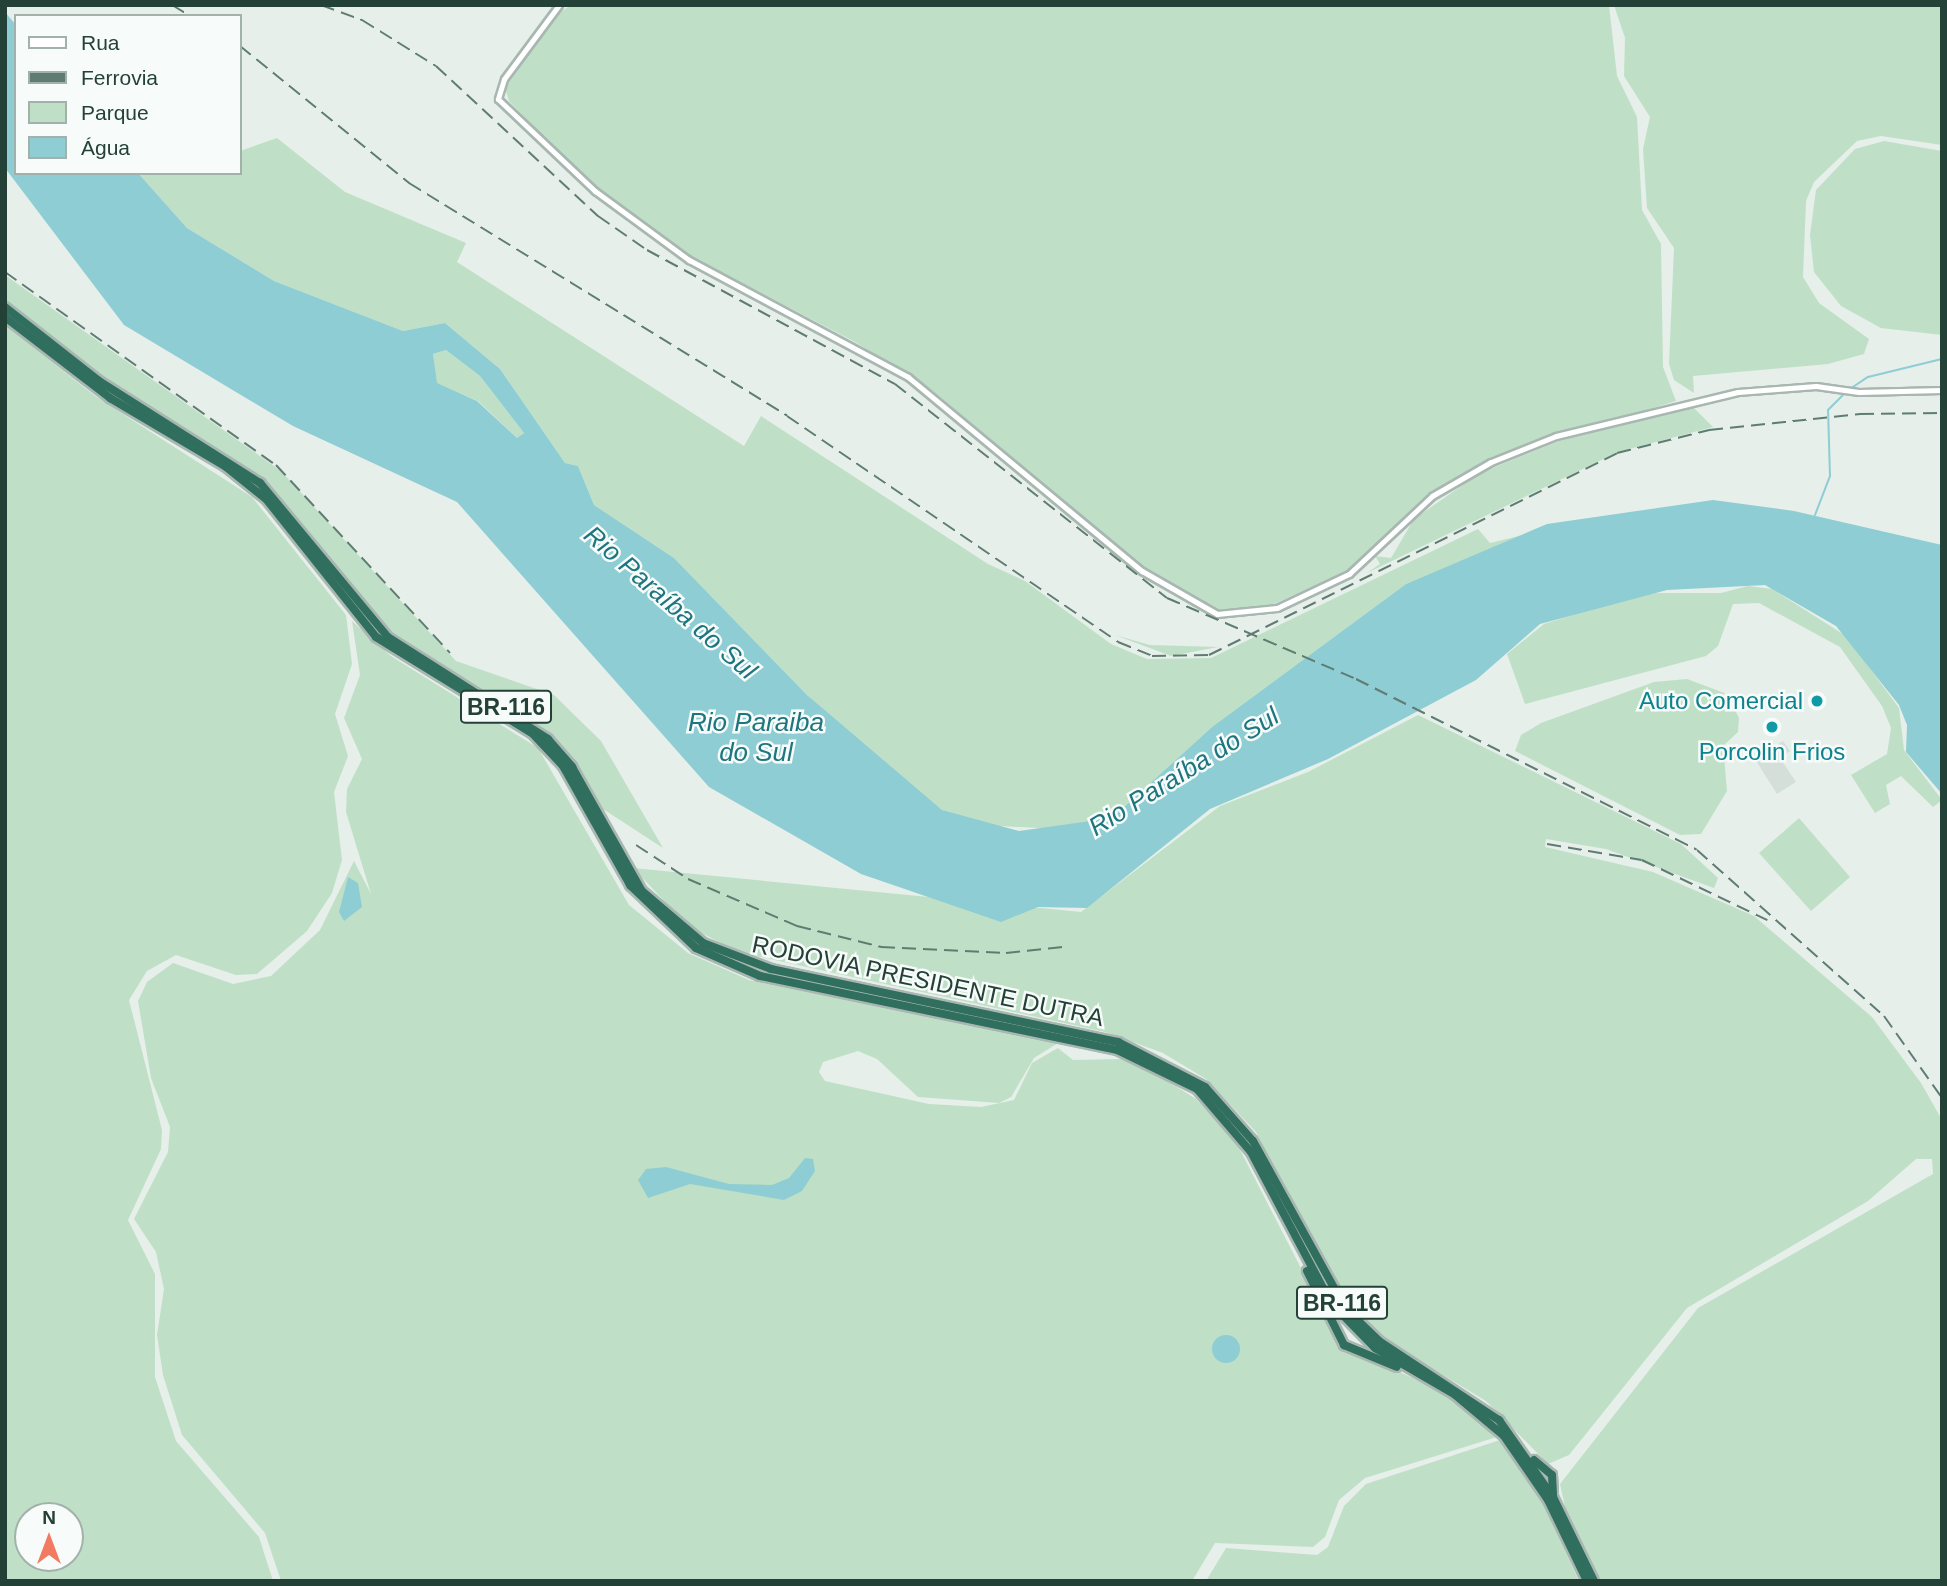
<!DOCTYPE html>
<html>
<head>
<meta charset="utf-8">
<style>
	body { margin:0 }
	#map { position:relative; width:1947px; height:1586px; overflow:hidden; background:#e6efea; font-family:Helvetica,sans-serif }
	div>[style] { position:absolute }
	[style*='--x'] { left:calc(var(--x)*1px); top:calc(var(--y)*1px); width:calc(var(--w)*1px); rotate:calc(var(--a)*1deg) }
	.built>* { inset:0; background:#d4dfd9 }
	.green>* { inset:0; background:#bfe0c6 }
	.water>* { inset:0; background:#8ecdd3 }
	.round { border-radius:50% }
	.stream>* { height:2px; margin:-1px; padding:0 1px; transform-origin:1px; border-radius:1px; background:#8ecdd3 }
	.roads { filter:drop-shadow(2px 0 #a8b7b1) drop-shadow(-2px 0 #a8b7b1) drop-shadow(0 2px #a8b7b1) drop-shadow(0 -2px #a8b7b1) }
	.tertiary>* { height:5px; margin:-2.5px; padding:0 2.5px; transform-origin:2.5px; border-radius:2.5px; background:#fff }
	.motorway>* { height:8px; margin:-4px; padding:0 4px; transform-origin:4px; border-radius:4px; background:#306e5d }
	.rail>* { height:2px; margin-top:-1px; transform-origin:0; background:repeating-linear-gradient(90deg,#5f7c72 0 14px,transparent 0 21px) }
	.dots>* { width:19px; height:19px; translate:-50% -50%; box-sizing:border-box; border:4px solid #f7fbf9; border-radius:50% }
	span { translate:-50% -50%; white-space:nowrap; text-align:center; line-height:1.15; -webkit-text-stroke:5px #f7fbf9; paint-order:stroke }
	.shield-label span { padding:2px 5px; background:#f7fbf9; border:2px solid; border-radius:5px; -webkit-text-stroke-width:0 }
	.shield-label { font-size:23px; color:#244137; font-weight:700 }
	.culture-label { font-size:24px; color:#0d838f }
	.right { translate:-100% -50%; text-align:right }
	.street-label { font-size:24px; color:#244137 }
	.water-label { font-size:26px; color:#1d757f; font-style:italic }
	.frame { position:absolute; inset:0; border:7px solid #244137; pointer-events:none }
	.legend { position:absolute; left:14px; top:14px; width:228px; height:161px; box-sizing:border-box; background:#f7fbf9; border:2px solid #a3b1ab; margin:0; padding:9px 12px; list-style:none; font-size:21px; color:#244137 }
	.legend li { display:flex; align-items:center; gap:14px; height:35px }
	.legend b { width:35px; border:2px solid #a3b1ab }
	.north { position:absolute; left:14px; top:1502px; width:70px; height:70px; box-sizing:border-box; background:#f7fbf9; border:2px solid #a3b1ab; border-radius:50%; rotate:0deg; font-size:19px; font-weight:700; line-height:28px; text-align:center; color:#244137 }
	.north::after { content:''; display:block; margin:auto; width:24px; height:32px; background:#f27a60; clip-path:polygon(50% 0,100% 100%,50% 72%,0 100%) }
</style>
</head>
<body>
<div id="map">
	<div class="built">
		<div style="clip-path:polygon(1783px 741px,1790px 751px,1780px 758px,1796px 782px,1777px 794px,1755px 759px)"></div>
	</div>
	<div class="green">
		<div style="clip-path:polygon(571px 5px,1609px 5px,1617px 76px,1637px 117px,1642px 210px,1661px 244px,1663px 367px,1676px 401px,1492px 457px,1431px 494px,1349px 570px,1267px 607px,1215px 610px,1155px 577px,933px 391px,855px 342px,662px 241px,573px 167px,509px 101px,505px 88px,559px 13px)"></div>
		<div style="clip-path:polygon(1614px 5px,1942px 5px,1942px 145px,1881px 136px,1857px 141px,1814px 182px,1806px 201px,1803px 277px,1819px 303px,1869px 339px,1864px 354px,1828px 364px,1693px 376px,1694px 393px,1674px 380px,1669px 364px,1674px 248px,1647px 208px,1643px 149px,1650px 117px,1624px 76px,1625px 38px)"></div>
		<div style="clip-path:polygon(277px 138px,345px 192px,466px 243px,457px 262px,744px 446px,761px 416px,988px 564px,1025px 581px,1111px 644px,1147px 659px,1211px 658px,1478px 529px,1490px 543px,1523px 535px,1406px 584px,1212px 727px,1112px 818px,1058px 829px,980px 825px,942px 810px,910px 788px,807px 695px,674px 558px,594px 505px,578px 466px,565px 463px,500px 369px,445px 323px,403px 331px,274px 281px,187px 228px,138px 173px,240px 173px,240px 151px)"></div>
		<div style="clip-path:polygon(1884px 141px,1942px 151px,1942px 335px,1881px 328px,1841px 306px,1814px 272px,1810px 235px,1816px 190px,1855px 149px)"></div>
		<div style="clip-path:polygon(5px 275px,281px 471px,456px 661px,554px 695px,601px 741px,663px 848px,603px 809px,543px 729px,390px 630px,258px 477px,128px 396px,5px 301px)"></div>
		<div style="clip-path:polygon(evenodd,5px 325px,95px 396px,252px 497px,346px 615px,352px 664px,335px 714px,348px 756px,334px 792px,342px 860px,332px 893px,307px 931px,257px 974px,236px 975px,176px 955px,147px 971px,129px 1000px,162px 1130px,161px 1149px,128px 1220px,155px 1274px,155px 1377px,176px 1441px,259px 1537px,273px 1581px,5px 1581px,5px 325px,28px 1516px,70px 1516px,70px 1558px,28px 1558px,28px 1516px)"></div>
		<div style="clip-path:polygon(446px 350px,480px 376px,524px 433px,517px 438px,478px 401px,436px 383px,433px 354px)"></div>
		<div style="clip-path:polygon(1692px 406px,1713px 427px,1618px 452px,1367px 573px,1380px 564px,1375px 556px,1391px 558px,1414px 519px,1480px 473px,1559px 441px)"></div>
		<div style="clip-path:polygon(1748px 586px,1772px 589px,1846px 636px,1899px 708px,1904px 750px,1942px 800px,1933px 807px,1901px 776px,1886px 785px,1890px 804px,1875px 813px,1851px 775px,1887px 754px,1891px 728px,1882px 706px,1840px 647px,1759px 603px,1733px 604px,1718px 646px,1706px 656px,1525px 704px,1507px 654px,1544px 624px,1644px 593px,1721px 593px)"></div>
		<div style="clip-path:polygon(352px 621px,391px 656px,538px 748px,629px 905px,688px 953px,749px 980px,1058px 1043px,1034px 1058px,1011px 1097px,999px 1103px,918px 1097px,877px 1059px,858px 1051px,823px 1062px,819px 1072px,825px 1081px,929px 1104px,981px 1107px,1014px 1100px,1032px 1063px,1058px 1048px,1073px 1060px,1122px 1059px,1150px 1070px,1196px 1099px,1237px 1144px,1340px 1344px,1453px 1397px,1500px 1436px,1365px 1478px,1339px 1500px,1325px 1537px,1313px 1547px,1215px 1543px,1192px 1581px,281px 1581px,265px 1533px,182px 1435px,163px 1375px,157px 1335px,164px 1289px,156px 1252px,134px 1219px,168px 1152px,170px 1127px,151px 1078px,138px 1001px,147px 982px,173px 963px,233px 984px,271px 976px,320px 930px,354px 861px,371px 894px,346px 812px,347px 789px,362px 759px,344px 718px,360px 675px)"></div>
		<div style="clip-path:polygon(1115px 635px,1150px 645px,1218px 647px,1171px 656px)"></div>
		<div style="clip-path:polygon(1687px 679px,1727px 694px,1739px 718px,1738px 732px,1723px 746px,1727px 791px,1701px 834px,1680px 835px,1515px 751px,1521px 735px,1541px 723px,1654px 682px)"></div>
		<div style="clip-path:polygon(1418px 715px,1681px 844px,1718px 878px,1714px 888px,1606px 849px,1546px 839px,1545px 847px,1653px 872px,1754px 916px,1872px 1017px,1921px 1083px,1942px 1120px,1942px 1581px,1598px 1581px,1567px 1516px,1560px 1484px,1698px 1308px,1933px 1174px,1932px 1159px,1916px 1159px,1868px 1201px,1687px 1308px,1569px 1455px,1548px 1464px,1486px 1401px,1382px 1338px,1343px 1301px,1256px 1132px,1206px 1079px,1163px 1053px,1105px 1032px,738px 952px,688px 926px,633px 868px,1081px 912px,1220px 806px,1308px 772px)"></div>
		<div style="clip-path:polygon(1799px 818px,1850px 877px,1811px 911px,1759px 853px)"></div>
		<div style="clip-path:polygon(1503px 1439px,1534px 1485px,1579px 1581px,1206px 1581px,1226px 1548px,1317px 1555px,1328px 1547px,1344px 1506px,1366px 1484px)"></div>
	</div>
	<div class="water">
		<div style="clip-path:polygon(evenodd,5px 12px,16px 25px,16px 173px,138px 173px,187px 228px,274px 281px,403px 331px,445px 323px,500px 369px,565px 463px,578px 466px,594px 505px,674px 558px,807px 695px,942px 810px,1019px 831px,1112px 818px,1212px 727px,1406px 584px,1547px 524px,1713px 500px,1794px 511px,1942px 545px,1942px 794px,1906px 752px,1907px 725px,1899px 705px,1836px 626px,1765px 585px,1667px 590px,1540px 624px,1476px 680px,1328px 759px,1210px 809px,1087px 908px,1038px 907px,1001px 922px,861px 874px,709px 787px,457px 502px,293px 426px,124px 325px,5px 168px,5px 12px,446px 350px,480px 376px,524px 433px,517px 438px,477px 401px,437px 383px,433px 354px,446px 350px)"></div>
		<div style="clip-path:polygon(348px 877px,358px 883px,362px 907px,344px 921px,339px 912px)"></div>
		<div style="clip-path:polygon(805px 1158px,813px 1159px,815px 1171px,802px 1191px,784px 1200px,690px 1184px,648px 1198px,638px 1180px,646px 1169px,666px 1167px,729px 1184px,772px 1185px,789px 1178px)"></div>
		<div class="round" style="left:1212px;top:1335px;width:28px;height:28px"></div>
	</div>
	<div class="stream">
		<div style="--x:1850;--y:389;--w:22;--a:-34"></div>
		<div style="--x:1868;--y:377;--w:76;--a:-13.7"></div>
		<div style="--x:1815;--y:515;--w:42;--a:-69"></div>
		<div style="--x:1830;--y:476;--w:66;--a:-91.7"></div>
		<div style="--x:1828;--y:410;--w:24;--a:-45"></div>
	</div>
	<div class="roads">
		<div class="tertiary">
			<div style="--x:559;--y:5;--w:92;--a:126.6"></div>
			<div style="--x:504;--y:79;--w:21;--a:107"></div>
			<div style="--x:498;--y:99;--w:134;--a:43.5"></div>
			<div style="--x:595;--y:191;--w:117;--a:36.3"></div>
			<div style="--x:689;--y:260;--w:248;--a:28.1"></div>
			<div style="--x:908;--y:377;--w:304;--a:39.7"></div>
			<div style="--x:1142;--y:571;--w:86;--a:29.8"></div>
			<div style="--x:1217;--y:614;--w:60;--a:-5.7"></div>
			<div style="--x:1277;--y:608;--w:80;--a:-25.3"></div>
			<div style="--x:1349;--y:574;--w:114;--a:-43.2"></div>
			<div style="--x:1432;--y:496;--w:68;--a:-30"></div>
			<div style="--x:1491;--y:462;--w:70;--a:-21.8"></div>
			<div style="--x:1556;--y:436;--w:187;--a:-13.6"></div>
			<div style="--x:1738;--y:392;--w:78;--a:-4.4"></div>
			<div style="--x:1816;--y:386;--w:43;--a:7.9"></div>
			<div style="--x:1859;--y:392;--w:83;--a:-1.4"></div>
		</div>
		<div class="motorway">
			<div style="--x:5;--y:307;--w:120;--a:38.2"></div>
			<div style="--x:99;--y:381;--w:191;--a:32.4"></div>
			<div style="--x:260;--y:483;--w:200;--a:50.3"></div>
			<div style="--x:388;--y:637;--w:190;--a:32.5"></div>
			<div style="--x:548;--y:739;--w:37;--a:49"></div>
			<div style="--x:572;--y:767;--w:142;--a:60.6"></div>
			<div style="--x:642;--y:891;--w:80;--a:40.4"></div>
			<div style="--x:703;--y:943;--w:73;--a:20.9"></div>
			<div style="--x:771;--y:969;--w:355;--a:11.9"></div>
			<div style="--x:1118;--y:1042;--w:98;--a:27.3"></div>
			<div style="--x:1205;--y:1087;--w:72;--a:48.4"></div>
			<div style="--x:1253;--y:1141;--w:191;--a:61.1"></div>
			<div style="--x:1345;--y:1308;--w:47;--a:44.1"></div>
			<div style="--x:1379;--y:1341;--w:144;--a:33.4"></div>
			<div style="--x:1499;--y:1420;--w:94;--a:55"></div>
			<div style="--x:1553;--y:1497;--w:93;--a:64"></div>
			<div style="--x:5;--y:317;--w:133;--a:37.6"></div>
			<div style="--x:110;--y:398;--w:135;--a:30.7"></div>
			<div style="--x:226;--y:467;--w:51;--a:38.7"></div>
			<div style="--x:266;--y:499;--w:176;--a:51.4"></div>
			<div style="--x:376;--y:637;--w:185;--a:31.7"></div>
			<div style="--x:533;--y:734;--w:44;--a:46.8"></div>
			<div style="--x:563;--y:766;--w:137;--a:60.6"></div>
			<div style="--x:630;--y:885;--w:91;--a:43.7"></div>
			<div style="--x:696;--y:948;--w:70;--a:23.6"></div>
			<div style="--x:760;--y:976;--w:365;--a:11.7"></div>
			<div style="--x:1117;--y:1050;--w:89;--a:26"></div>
			<div style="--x:1197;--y:1089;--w:83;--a:49.4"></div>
			<div style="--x:1251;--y:1152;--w:171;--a:62.1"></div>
			<div style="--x:1331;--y:1303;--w:63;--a:45.6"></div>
			<div style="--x:1375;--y:1348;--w:91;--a:30.2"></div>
			<div style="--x:1454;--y:1394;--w:65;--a:40"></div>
			<div style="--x:1504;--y:1436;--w:78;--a:55.5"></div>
			<div style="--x:1548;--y:1500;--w:90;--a:64.3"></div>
			<div style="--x:1307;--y:1271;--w:83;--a:63.4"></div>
			<div style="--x:1344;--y:1345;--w:57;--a:22.5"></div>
			<div style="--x:1534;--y:1460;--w:23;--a:40"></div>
			<div style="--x:1552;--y:1475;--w:22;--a:87"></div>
		</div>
	</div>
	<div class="rail">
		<div style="--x:172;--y:5;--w:21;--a:31"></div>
		<div style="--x:321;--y:5;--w:44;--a:20.1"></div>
		<div style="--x:362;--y:20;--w:87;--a:31.9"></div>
		<div style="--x:436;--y:66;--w:221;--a:42.8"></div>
		<div style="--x:598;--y:216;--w:60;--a:34.8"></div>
		<div style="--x:647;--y:250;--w:282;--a:28.4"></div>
		<div style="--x:895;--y:384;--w:346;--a:38.2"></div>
		<div style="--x:1167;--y:598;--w:206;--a:23.2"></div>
		<div style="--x:1356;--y:679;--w:381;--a:26.6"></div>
		<div style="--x:1697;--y:850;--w:250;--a:41.6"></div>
		<div style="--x:1884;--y:1016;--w:100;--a:54.7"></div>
		<div style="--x:240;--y:46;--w:218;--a:39"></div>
		<div style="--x:409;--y:183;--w:444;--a:31.6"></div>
		<div style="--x:787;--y:416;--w:401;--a:34.3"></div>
		<div style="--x:1118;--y:642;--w:37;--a:22"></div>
		<div style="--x:1152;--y:656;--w:57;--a:-1"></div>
		<div style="--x:1209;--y:655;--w:455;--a:-26.3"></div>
		<div style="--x:1617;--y:453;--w:95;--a:-14"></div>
		<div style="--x:1709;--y:430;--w:152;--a:-6"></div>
		<div style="--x:1860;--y:414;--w:82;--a:-0.7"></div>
		<div style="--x:5;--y:272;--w:333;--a:35.5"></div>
		<div style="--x:276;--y:465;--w:256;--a:47.2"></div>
		<div style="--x:1547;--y:844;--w:96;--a:9.6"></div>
		<div style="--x:1642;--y:860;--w:139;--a:25.6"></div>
		<div style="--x:636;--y:845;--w:62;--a:33.2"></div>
		<div style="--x:688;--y:879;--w:119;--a:23.3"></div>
		<div style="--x:797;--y:926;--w:87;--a:14"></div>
		<div style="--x:881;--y:947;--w:125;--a:2.7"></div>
		<div style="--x:1006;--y:953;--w:57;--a:-6"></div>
	</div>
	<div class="dots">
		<div style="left:1817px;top:701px;background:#0f9aa8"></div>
		<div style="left:1772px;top:727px;background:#0f9aa8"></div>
	</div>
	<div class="shield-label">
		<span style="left:506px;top:707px">BR-116</span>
		<span style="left:1342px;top:1303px">BR-116</span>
	</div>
	<div class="culture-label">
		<span class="right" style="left:1803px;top:701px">Auto Comercial</span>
		<span style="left:1772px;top:752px">Porcolin Frios</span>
	</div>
	<div class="street-label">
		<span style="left:928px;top:981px;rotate:12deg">RODOVIA PRESIDENTE DUTRA</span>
	</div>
	<div class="water-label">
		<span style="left:670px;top:603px;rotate:41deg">Rio Paraíba do Sul</span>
		<span style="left:756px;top:738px">Rio Paraiba<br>do Sul</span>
		<span style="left:1184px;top:772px;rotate:-32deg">Rio Paraíba do Sul</span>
	</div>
	<div class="frame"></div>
	<ul class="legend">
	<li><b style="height:9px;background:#fff"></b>Rua</li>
	<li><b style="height:9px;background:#5f7c72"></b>Ferrovia</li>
	<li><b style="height:19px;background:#bfe0c6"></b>Parque</li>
	<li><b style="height:19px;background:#8ecdd3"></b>Água</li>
	</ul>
	<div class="north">N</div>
</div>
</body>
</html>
